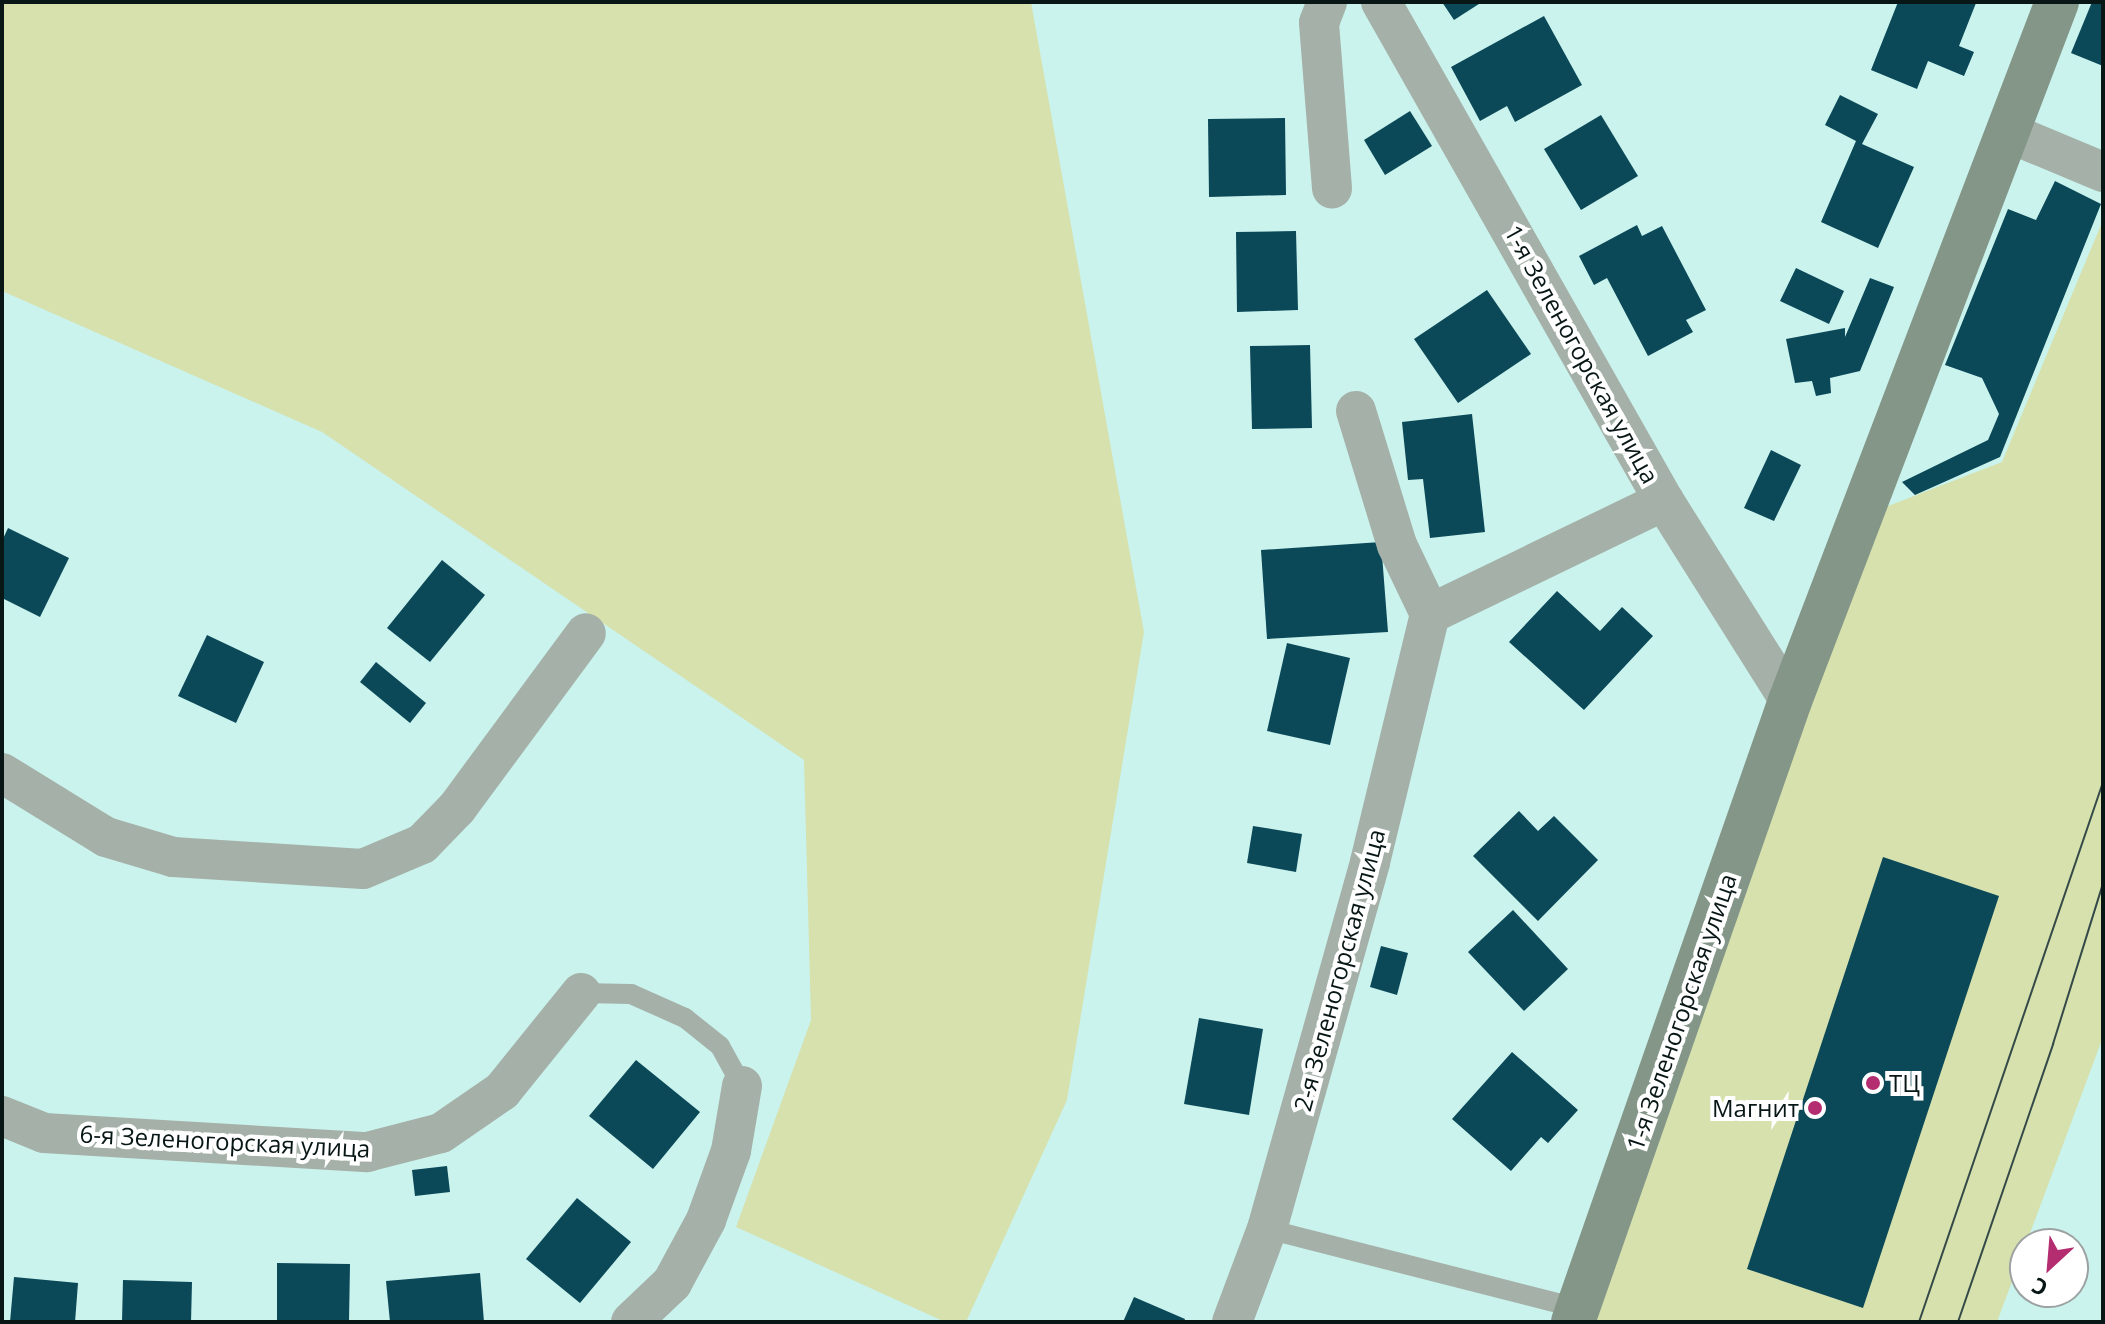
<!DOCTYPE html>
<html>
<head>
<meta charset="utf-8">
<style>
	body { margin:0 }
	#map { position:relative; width:2105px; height:1324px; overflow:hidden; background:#caf3ee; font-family:"Open Sans",sans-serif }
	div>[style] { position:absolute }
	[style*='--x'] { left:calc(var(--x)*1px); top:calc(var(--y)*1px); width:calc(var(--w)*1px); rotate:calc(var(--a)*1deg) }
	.green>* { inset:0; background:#d6e1ae }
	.building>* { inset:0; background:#0b4858 }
	.service>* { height:20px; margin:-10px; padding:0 10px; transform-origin:10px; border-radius:10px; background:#a5b1a8 }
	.minor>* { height:40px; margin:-20px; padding:0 20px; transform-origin:20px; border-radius:20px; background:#a5b1a8 }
	.secondary>* { height:44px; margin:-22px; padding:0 22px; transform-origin:22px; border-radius:22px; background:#849688 }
	.tram>* { height:2px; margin:-1px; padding:0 1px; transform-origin:1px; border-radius:1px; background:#354a48 }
	.dots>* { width:22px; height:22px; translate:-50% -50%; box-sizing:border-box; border:4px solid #fff; border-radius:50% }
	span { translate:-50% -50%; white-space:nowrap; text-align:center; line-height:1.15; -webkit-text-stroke:8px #fff; paint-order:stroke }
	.street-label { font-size:24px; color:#081716 }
	.poi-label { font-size:24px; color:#081716 }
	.left { translate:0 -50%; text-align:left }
	.right { translate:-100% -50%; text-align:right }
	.frame { position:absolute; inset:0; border:4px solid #081716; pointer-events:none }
	.north { position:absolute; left:2009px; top:1228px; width:80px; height:80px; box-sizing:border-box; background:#fff; border:2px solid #9ca2a2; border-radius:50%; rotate:206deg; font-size:22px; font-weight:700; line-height:32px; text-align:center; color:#081716 }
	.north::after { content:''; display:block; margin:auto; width:28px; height:36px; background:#b42d70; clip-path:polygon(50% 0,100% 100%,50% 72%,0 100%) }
</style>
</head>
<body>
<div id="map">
	<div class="green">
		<div style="clip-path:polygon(2px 2px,1031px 2px,1144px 632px,1067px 1100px,966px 1322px,945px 1322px,736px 1227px,811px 1020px,804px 760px,322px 432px,2px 291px)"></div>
		<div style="clip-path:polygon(2103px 220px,2103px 1037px,1997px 1322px,1591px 1322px,1806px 709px,1883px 508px,2002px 462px)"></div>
	</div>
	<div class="building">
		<div style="clip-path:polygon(1442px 2px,1482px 2px,1454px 20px)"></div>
		<div style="clip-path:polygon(1898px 2px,1976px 3px,1959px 46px,1974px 52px,1964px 76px,1928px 61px,1917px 89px,1871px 70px)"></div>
		<div style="clip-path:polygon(2092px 2px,2103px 2px,2103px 66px,2071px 53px)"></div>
		<div style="clip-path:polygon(1544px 16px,1582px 85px,1515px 122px,1507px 106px,1480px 121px,1451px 67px)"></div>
		<div style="clip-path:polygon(1840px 95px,1878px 114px,1862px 144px,1914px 167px,1878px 248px,1821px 222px,1856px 141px,1825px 125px)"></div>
		<div style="clip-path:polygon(1410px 111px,1432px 146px,1385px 175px,1364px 140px)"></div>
		<div style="clip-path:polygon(1601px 115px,1638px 176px,1581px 210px,1544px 149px)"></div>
		<div style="clip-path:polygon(1285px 118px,1286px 195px,1209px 197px,1208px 119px)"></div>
		<div style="clip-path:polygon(2055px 181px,2101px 204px,2000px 457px,1915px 495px,1902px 482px,1988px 440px,1999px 414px,1982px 378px,1945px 365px,2008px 209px,2036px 220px)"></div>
		<div style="clip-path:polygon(1637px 225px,1642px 236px,1662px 226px,1706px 310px,1686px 320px,1693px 332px,1648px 356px,1607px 278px,1594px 285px,1579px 256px)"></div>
		<div style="clip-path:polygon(1296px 231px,1298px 310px,1237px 312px,1236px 232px)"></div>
		<div style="clip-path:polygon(1796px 268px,1844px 291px,1829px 324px,1780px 301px)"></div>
		<div style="clip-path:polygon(1870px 278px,1894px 287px,1860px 371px,1830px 378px,1831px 393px,1816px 396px,1812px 381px,1795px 383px,1786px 339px,1845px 328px,1845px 337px)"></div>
		<div style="clip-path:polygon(1487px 290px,1531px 354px,1458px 403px,1414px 339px)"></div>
		<div style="clip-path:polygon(1310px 345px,1312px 428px,1252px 429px,1250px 346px)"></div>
		<div style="clip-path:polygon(1472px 414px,1485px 532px,1430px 538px,1423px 479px,1408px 480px,1402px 422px)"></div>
		<div style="clip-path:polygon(1771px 450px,1801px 465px,1774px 521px,1744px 508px)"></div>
		<div style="clip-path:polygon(8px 528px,69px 558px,40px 617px,2px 598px,2px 541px)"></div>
		<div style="clip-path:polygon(1381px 542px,1388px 632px,1267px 639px,1261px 550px)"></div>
		<div style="clip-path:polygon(442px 560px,485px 595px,430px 662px,387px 628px)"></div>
		<div style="clip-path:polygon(1557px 591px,1600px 631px,1622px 607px,1653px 636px,1584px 710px,1509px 642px)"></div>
		<div style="clip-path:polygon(207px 635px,264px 662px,236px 723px,178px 696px)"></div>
		<div style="clip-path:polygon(1287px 643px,1350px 658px,1330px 745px,1267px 731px)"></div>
		<div style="clip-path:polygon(376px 662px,426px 703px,410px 723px,360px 682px)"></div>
		<div style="clip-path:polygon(1519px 811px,1538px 831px,1554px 816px,1598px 860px,1538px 921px,1473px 856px)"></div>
		<div style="clip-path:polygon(1253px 826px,1302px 834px,1296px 872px,1247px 863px)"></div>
		<div style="clip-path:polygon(1883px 857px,1999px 896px,1863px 1308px,1747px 1269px)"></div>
		<div style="clip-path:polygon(1513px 910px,1568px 969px,1524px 1011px,1468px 952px)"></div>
		<div style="clip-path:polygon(1381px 946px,1408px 953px,1397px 995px,1370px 987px)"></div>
		<div style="clip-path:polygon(1199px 1018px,1263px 1029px,1249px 1115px,1184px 1104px)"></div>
		<div style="clip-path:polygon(1512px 1052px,1578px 1110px,1548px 1143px,1541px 1137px,1511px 1171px,1452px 1119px)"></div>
		<div style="clip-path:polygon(636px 1060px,700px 1112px,653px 1169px,589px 1116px)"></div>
		<div style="clip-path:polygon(447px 1166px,450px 1192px,415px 1196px,412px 1170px)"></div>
		<div style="clip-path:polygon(577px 1198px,631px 1242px,580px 1303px,526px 1259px)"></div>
		<div style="clip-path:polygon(277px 1263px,350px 1264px,349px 1322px,277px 1322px)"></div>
		<div style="clip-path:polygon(480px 1273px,484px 1322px,390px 1322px,386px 1281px)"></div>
		<div style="clip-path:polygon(14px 1277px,78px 1283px,75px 1322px,10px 1322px)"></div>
		<div style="clip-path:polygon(123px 1280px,192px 1282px,191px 1322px,122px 1322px)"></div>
		<div style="clip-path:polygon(1134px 1297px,1185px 1319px,1184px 1322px,1123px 1322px)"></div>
	</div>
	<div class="service">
		<div style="--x:581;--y:993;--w:50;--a:1.1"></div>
		<div style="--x:631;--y:994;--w:59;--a:24"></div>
		<div style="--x:685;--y:1018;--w:45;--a:38.7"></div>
		<div style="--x:720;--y:1046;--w:46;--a:61.2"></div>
		<div style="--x:1267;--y:1229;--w:321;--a:14.3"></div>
	</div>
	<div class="minor">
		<div style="--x:1327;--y:2;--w:22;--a:111"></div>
		<div style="--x:1319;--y:23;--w:166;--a:85.5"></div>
		<div style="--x:1381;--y:2;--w:574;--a:60.44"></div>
		<div style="--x:1664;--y:501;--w:236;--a:57.8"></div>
		<div style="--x:2007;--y:132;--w:104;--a:22.6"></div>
		<div style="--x:1356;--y:411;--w:140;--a:73"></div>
		<div style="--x:1397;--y:545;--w:76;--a:64.4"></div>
		<div style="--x:2;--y:773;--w:122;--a:31.6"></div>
		<div style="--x:106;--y:837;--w:70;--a:16.6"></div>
		<div style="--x:173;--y:857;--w:190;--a:3.6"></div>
		<div style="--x:363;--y:869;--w:64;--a:-23"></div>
		<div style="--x:422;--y:844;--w:50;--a:-45.8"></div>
		<div style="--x:457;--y:808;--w:217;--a:-53.6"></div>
		<div style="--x:2;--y:1116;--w:45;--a:22"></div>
		<div style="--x:44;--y:1133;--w:324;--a:3.4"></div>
		<div style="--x:367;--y:1152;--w:76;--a:-14.4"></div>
		<div style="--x:441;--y:1133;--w:74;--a:-34.5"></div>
		<div style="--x:502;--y:1091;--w:126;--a:-51.1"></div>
		<div style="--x:631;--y:1322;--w:57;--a:-43.6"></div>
		<div style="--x:672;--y:1283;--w:72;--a:-61.6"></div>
		<div style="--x:706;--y:1220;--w:73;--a:-70.1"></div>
		<div style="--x:731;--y:1151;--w:66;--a:-80.4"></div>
		<div style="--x:1232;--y:1322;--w:99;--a:-69.4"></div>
		<div style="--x:1267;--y:1229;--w:381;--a:-74.3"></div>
		<div style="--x:1370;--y:862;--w:255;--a:-76.4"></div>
		<div style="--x:1430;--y:614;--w:260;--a:-25.8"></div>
	</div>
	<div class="secondary">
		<div style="--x:1573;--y:1322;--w:658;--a:-70.74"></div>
		<div style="--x:1790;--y:701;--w:748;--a:-69.09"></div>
	</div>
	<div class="tram">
		<div style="--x:1919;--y:1322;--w:570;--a:-71.18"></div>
		<div style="--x:1958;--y:1322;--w:294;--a:-71.1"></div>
		<div style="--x:2053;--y:1044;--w:169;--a:-72.7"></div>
	</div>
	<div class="dots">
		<div style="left:1873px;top:1083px;background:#b42d70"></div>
		<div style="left:1815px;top:1108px;background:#b42d70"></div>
	</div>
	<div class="street-label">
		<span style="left:1582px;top:354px;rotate:61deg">1-я Зеленогорская улица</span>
		<span style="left:1339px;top:970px;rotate:-75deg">2-я Зеленогорская улица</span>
		<span style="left:1681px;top:1012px;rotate:-71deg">1-я Зеленогорская улица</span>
		<span style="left:225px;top:1141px;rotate:3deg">6-я Зеленогорская улица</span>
	</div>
	<div class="poi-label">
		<span class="left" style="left:1889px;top:1083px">ТЦ</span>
		<span class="right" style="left:1799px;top:1108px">Магнит</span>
	</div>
	<div class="frame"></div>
	<div class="north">С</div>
</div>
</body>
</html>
